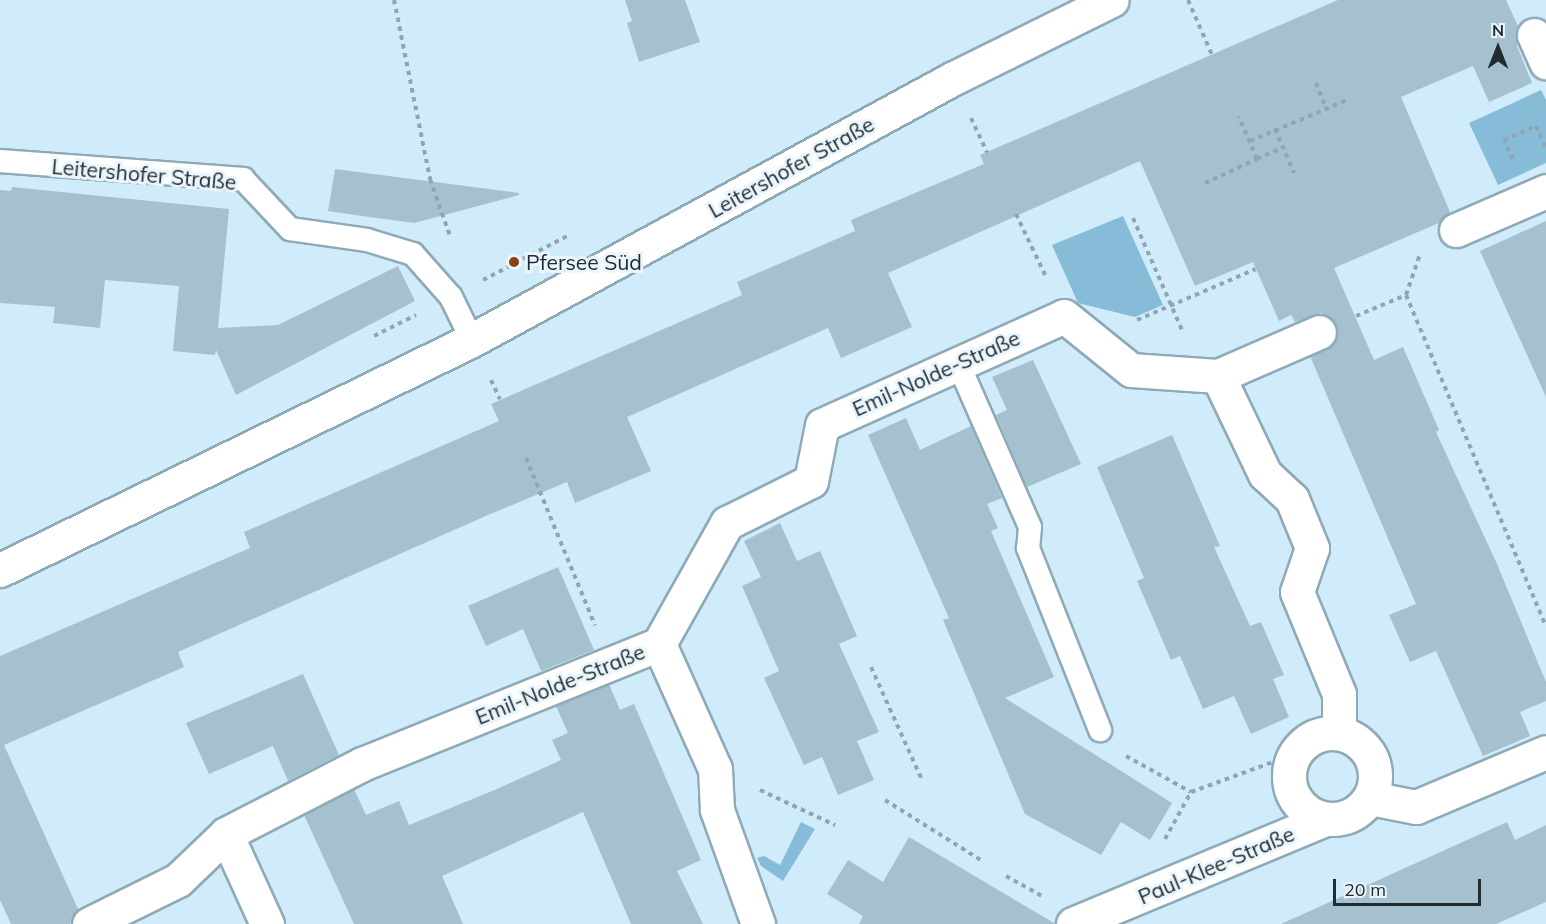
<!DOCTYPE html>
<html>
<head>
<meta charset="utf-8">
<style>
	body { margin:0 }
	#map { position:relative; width:1546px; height:924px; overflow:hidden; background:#d0ecfb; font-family:Mulish,sans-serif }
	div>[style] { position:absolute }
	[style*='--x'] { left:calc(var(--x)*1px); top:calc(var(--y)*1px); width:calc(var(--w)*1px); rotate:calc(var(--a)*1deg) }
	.green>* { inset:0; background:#86bcd8 }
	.building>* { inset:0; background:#a5c1cf }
	.path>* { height:4px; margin-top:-2px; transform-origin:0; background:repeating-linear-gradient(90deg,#90a5b1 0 4.5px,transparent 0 9px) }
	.roads { filter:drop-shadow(2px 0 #8faab7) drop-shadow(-2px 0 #8faab7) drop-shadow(0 2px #8faab7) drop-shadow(0 -2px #8faab7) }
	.service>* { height:22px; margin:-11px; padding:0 11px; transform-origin:11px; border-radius:11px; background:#fff }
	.minor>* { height:33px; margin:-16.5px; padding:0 16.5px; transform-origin:16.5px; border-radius:16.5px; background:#fff }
	.minor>.ring { margin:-16.5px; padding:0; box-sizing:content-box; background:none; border:33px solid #fff; border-radius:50% }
	.tertiary>* { height:33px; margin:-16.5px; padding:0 16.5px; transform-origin:16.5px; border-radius:16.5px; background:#fff }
	.dots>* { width:16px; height:16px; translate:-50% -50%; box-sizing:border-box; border:3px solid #ebf6fc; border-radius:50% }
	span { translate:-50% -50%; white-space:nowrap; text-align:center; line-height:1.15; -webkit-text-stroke:6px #ebf6fc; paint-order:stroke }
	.street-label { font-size:21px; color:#212b31 }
	.poi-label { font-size:21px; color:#212b31 }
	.left { translate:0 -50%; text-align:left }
	.north { position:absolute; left:1468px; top:18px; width:60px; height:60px; -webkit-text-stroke:4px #ebf6fc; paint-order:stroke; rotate:0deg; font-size:16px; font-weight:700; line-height:24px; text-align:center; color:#212b31 }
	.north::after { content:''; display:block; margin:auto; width:21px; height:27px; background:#212b31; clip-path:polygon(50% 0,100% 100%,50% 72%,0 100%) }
	.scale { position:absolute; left:1333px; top:879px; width:148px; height:27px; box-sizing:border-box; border:3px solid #212b31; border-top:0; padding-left:8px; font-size:18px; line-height:21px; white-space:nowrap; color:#212b31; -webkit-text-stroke:4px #ebf6fc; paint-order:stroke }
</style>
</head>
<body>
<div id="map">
	<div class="green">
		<div style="clip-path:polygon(1541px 90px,1546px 100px,1546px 163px,1498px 185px,1469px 123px)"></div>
		<div style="clip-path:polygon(1123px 216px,1163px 305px,1135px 317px,1078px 303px,1052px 245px)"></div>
		<div style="clip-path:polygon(801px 822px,815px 829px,783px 881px,761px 866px,757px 858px,764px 856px,780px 865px)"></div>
	</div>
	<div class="building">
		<div style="clip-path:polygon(625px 0,685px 0,700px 42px,639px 62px,627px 23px,632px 21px)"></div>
		<div style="clip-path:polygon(1338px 0,1506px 0,1518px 26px,1517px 46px,1532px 83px,1489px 102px,1473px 66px,1401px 97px,1450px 212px,1439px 223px,1334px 268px,1374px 360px,1403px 347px,1439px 430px,1436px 432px,1497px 564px,1546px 682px,1546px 701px,1520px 712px,1530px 736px,1483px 756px,1436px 651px,1410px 662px,1389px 615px,1416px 604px,1310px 356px,1334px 344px,1336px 324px,1321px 313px,1295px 322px,1291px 315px,1279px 321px,1253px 262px,1195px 286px,1140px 161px,888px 273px,912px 327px,841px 358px,828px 328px,627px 417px,651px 471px,575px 503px,567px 482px,488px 515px,178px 652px,184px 667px,4px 745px,78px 909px,70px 924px,11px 924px,0 900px,0 656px,250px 548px,244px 532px,499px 421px,491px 404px,742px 295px,737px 282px,855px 231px,851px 220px,984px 164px,980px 155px)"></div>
		<div style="clip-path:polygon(335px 169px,519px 193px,519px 195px,414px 223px,369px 217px,328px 211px)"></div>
		<div style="clip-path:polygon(12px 187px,229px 209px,218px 328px,278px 325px,398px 266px,415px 301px,236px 395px,216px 350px,215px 355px,173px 351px,179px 286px,105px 280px,100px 328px,53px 323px,55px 307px,0 303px,0 190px,11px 191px)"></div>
		<div style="clip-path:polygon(1546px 221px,1546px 397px,1480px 251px)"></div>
		<div style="clip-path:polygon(1033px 360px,1081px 464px,1027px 487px,996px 415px,1007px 410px,992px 377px)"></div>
		<div style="clip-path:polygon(906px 418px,920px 450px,971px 426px,1002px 498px,987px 504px,998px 528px,991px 531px,1054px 677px,1005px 698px,1172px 803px,1150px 840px,1121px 822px,1101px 855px,1025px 814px,943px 620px,949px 618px,868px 435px)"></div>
		<div style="clip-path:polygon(1172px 435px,1220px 546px,1214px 547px,1250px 626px,1261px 622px,1284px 675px,1273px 679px,1289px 717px,1251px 734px,1234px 696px,1203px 709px,1180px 656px,1171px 660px,1137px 581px,1144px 578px,1097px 467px)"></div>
		<div style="clip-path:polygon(780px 523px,797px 561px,820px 551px,857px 636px,839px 644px,879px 732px,857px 741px,874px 780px,838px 795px,822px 757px,804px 765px,764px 678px,779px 671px,742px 586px,761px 577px,744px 541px)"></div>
		<div style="clip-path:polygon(558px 567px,594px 650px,541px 671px,523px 629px,486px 646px,468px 606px)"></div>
		<div style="clip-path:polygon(303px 674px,339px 755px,288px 781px,273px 746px,209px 774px,186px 723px)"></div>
		<div style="clip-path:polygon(609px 684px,620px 710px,634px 704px,701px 860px,677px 871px,703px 924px,631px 924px,583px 812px,442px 876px,463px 924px,354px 924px,304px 815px,354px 789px,366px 815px,399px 801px,409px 825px,497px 789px,561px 760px,552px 740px,568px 733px,556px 706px)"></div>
		<div style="clip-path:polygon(1507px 822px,1515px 840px,1546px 825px,1546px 902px,1496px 924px,1281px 924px)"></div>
		<div style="clip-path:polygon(909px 837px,1054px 923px,1055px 924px,859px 924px,863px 916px,827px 894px,848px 860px,883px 882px)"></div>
	</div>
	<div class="path">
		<div style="--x:394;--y:0;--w:183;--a:78.6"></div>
		<div style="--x:430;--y:179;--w:60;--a:70.7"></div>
		<div style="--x:1188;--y:0;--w:60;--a:66.4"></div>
		<div style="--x:1316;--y:83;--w:27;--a:68"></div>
		<div style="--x:971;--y:118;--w:38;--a:65"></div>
		<div style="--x:1275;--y:129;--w:48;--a:66.6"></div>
		<div style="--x:1250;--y:141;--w:105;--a:-22.9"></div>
		<div style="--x:1257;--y:159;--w:27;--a:-24"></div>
		<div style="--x:1513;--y:159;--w:21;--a:-115"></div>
		<div style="--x:1504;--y:140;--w:35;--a:-24"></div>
		<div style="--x:1536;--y:126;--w:24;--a:66"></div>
		<div style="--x:1205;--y:183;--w:57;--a:-24.8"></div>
		<div style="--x:1257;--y:159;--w:46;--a:-113.2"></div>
		<div style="--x:1016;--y:214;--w:70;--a:64.5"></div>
		<div style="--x:1133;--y:218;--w:122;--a:66.4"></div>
		<div style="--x:483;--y:280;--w:95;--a:-27.6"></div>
		<div style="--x:1406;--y:295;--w:359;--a:67.1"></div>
		<div style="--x:1356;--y:316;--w:54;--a:-22.8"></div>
		<div style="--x:1406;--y:295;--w:43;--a:-71.1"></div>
		<div style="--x:1137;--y:320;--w:129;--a:-23.2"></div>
		<div style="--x:374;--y:336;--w:47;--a:-26.6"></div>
		<div style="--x:491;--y:380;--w:21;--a:65"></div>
		<div style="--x:526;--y:458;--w:181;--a:67.6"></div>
		<div style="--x:871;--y:667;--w:124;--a:65.7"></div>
		<div style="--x:1126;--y:756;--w:74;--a:29"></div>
		<div style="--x:760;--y:790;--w:83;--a:25"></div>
		<div style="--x:885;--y:800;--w:117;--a:32.1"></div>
		<div style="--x:1165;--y:839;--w:54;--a:-61"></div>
		<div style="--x:1191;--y:792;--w:111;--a:-20.1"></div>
		<div style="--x:1006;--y:876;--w:41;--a:29.1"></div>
	</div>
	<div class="roads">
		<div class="service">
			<div style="--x:0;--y:161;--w:244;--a:4.2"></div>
			<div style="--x:243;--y:179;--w:69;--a:46.8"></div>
			<div style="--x:290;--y:229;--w:78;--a:8.1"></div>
			<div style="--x:367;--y:240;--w:48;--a:16.9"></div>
			<div style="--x:413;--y:254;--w:57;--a:48.5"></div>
			<div style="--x:451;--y:297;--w:48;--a:64"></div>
			<div style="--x:958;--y:363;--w:179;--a:66.3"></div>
			<div style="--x:1030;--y:527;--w:21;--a:95"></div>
			<div style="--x:1028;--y:548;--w:196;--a:68.4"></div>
		</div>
		<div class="minor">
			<div style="--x:1534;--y:35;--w:30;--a:66"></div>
			<div style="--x:1456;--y:230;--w:98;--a:-23.4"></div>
			<div style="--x:1218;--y:376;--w:110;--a:-23.5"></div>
			<div style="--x:659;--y:644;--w:137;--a:65.9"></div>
			<div style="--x:715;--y:769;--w:41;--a:87.2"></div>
			<div style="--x:717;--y:810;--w:121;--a:70.2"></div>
			<div class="ring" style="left:1289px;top:733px;width:53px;height:53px"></div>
			<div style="--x:1370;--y:798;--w:47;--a:11.1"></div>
			<div style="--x:1416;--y:807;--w:141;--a:-22.9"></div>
			<div style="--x:226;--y:834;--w:99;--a:65.5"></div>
			<div style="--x:89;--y:924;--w:99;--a:-26.3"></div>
			<div style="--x:178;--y:880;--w:66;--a:-43.8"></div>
			<div style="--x:226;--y:834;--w:153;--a:-27.2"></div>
			<div style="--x:362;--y:764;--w:320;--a:-22"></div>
			<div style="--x:659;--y:644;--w:139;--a:-60.7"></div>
			<div style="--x:727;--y:523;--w:94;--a:-26.6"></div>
			<div style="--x:811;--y:481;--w:57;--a:-78.9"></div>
			<div style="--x:822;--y:425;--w:265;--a:-24.2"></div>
			<div style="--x:1064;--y:316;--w:86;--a:38.9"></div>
			<div style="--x:1131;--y:370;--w:87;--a:3.9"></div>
			<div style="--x:1218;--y:376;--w:109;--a:64.4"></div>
			<div style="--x:1265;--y:474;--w:37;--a:43"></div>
			<div style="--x:1292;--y:499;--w:53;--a:67.8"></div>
			<div style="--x:1312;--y:548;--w:46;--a:108.8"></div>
			<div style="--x:1297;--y:592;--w:110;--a:67.6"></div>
			<div style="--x:1339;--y:694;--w:38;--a:90"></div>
			<div style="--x:1073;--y:924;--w:273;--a:-22.6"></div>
		</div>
		<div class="tertiary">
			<div style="--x:0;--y:570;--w:525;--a:-25.98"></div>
			<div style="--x:472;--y:340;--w:546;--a:-28.54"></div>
			<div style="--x:952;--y:79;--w:178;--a:-26.3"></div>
		</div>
	</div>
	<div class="dots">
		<div style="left:514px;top:262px;background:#874415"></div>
	</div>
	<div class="street-label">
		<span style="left:791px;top:167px;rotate:-29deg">Leitershofer Straße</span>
		<span style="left:144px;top:174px;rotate:5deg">Leitershofer Straße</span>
		<span style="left:936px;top:373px;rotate:-24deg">Emil-Nolde-Straße</span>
		<span style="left:560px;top:684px;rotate:-22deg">Emil-Nolde-Straße</span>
		<span style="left:1216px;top:865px;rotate:-23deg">Paul-Klee-Straße</span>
	</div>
	<div class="poi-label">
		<span class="left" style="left:526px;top:262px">Pfersee Süd</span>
	</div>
	<div class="north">N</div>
	<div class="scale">20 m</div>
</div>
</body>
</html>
